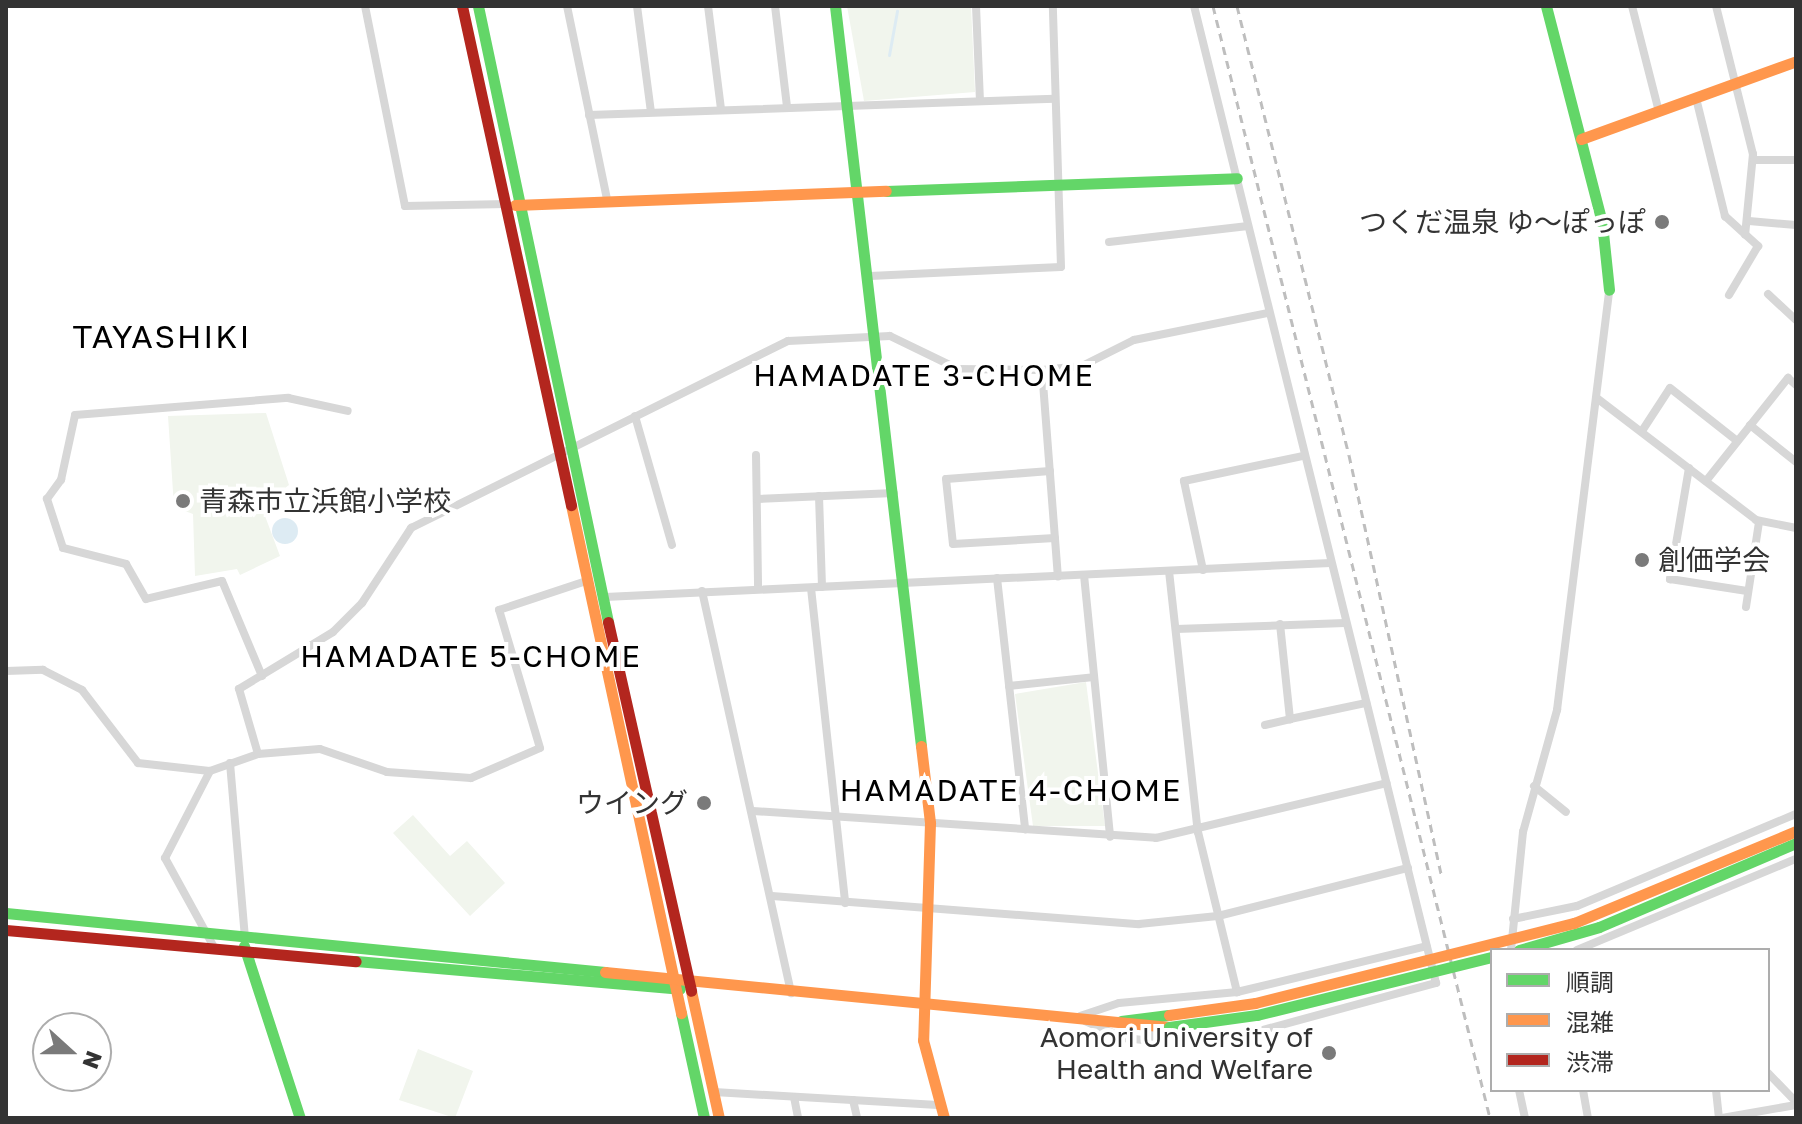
<!DOCTYPE html>
<html>
<head>
<meta charset="utf-8">
<style>
	body { margin:0 }
	#map { position:relative; width:1802px; height:1124px; overflow:hidden; background:#fff; font-family:"Golos Text","Noto Sans JP",sans-serif }
	div>[style] { position:absolute }
	[style*='--x'] { left:calc(var(--x)*1px); top:calc(var(--y)*1px); width:calc(var(--w)*1px); rotate:calc(var(--a)*1deg) }
	.green>* { inset:0; background:#f1f5ed }
	.water>* { inset:0; background:#ddebf3 }
	.round { border-radius:50% }
	.stream>* { height:3px; margin:-1.5px; padding:0 1.5px; transform-origin:1.5px; border-radius:1.5px; background:#ddebf3 }
	.street>* { height:8px; margin:-4px; padding:0 4px; transform-origin:4px; border-radius:4px; background:#d7d7d7 }
	.fast>* { height:11px; margin:-5.5px; padding:0 5.5px; transform-origin:5.5px; border-radius:5.5px; background:#63d668 }
	.slow>* { height:11px; margin:-5.5px; padding:0 5.5px; transform-origin:5.5px; border-radius:5.5px; background:#ff974d }
	.jam>* { height:11px; margin:-5.5px; padding:0 5.5px; transform-origin:5.5px; border-radius:5.5px; background:#b3261e }
	.rail>* { height:3px; margin-top:-1.5px; transform-origin:0; background:repeating-linear-gradient(90deg,#bebebe 0 8px,transparent 0 14px) }
	.fast-bridge>* { height:11px; margin:-5.5px; padding:0 5.5px; transform-origin:5.5px; border-radius:5.5px; background:#63d668 }
	.slow-bridge>* { height:11px; margin:-5.5px; padding:0 5.5px; transform-origin:5.5px; border-radius:5.5px; background:#ff974d }
	.dots>* { width:22px; height:22px; translate:-50% -50%; box-sizing:border-box; border:4px solid #fff; border-radius:50% }
	span { translate:-50% -50%; white-space:nowrap; text-align:center; line-height:1.15; -webkit-text-stroke:8px #fff; paint-order:stroke }
	.poi-label { font-size:28px; color:#333 }
	.right { translate:-100% -50%; text-align:right }
	.left { translate:0 -50%; text-align:left }
	.neighbourhood-label { font-size:30px; color:#000; letter-spacing:2px }
	.quarter-label { font-size:32px; color:#000; letter-spacing:2px }
	.frame { position:absolute; inset:0; border:8px solid #333; pointer-events:none }
	.legend { position:absolute; left:1490px; top:948px; width:280px; height:144px; box-sizing:border-box; background:#fff; border:2px solid #adadad; margin:0; padding:10px 14px; list-style:none; font-size:24px; color:#333 }
	.legend li { display:flex; align-items:center; gap:16px; height:40px }
	.legend b { width:40px; border:2px solid #adadad }
	.north { position:absolute; left:32px; top:1012px; width:80px; height:80px; box-sizing:border-box; background:#fff; border:2px solid #adadad; border-radius:50%; rotate:111deg; font-size:22px; font-weight:700; line-height:32px; text-align:center; color:#333 }
	.north::after { content:''; display:block; margin:auto; width:28px; height:36px; background:#7a7a7a; clip-path:polygon(50% 0,100% 100%,50% 72%,0 100%) }
</style>
</head>
<body>
<div id="map">
	<div class="green">
		<div style="clip-path:polygon(847px 6px,971px 6px,975px 92px,864px 101px)"></div>
		<div style="clip-path:polygon(266px 413px,289px 485px,276px 495px,282px 504px,265px 516px,280px 556px,240px 575px,237px 569px,195px 576px,193px 514px,174px 507px,168px 416px)"></div>
		<div style="clip-path:polygon(1086px 682px,1105px 826px,1033px 826px,1015px 694px)"></div>
		<div style="clip-path:polygon(413px 815px,450px 856px,467px 841px,505px 883px,470px 916px,393px 833px)"></div>
		<div style="clip-path:polygon(418px 1049px,473px 1071px,455px 1118px,399px 1100px)"></div>
	</div>
	<div class="water">
		<div class="round" style="left:272px;top:518px;width:26px;height:26px"></div>
	</div>
	<div class="stream">
		<div style="--x:889;--y:55;--w:45;--a:-79.7"></div>
	</div>
	<div class="street">
		<div style="--x:365;--y:6;--w:204;--a:78.7"></div>
		<div style="--x:405;--y:206;--w:102;--a:-1.1"></div>
		<div style="--x:567;--y:6;--w:198;--a:78.3"></div>
		<div style="--x:637;--y:6;--w:107;--a:82.5"></div>
		<div style="--x:708;--y:6;--w:104;--a:82.8"></div>
		<div style="--x:775;--y:6;--w:102;--a:83.2"></div>
		<div style="--x:976;--y:6;--w:95;--a:87.6"></div>
		<div style="--x:1632;--y:6;--w:109;--a:75.7"></div>
		<div style="--x:1716;--y:6;--w:153;--a:76"></div>
		<div style="--x:1753;--y:154;--w:81;--a:95.6"></div>
		<div style="--x:1696;--y:98;--w:122;--a:76.2"></div>
		<div style="--x:1725;--y:216;--w:45;--a:42.3"></div>
		<div style="--x:1758;--y:246;--w:57;--a:120.6"></div>
		<div style="--x:589;--y:115;--w:466;--a:-2"></div>
		<div style="--x:1754;--y:160;--w:42;--a:0"></div>
		<div style="--x:1749;--y:221;--w:47;--a:4.9"></div>
		<div style="--x:1109;--y:242;--w:140;--a:-6.6"></div>
		<div style="--x:870;--y:276;--w:191;--a:-2.7"></div>
		<div style="--x:1061;--y:267;--w:261;--a:-91.8"></div>
		<div style="--x:1768;--y:294;--w:38;--a:43"></div>
		<div style="--x:1042;--y:370;--w:207;--a:85.6"></div>
		<div style="--x:1598;--y:399;--w:199;--a:37.4"></div>
		<div style="--x:1756;--y:520;--w:41;--a:11.3"></div>
		<div style="--x:635;--y:416;--w:134;--a:74"></div>
		<div style="--x:1750;--y:425;--w:59;--a:38.8"></div>
		<div style="--x:1642;--y:431;--w:51;--a:-56.9"></div>
		<div style="--x:1670;--y:388;--w:85;--a:38.3"></div>
		<div style="--x:756;--y:455;--w:134;--a:89.1"></div>
		<div style="--x:1689;--y:468;--w:113;--a:99.7"></div>
		<div style="--x:1670;--y:579;--w:78;--a:8.9"></div>
		<div style="--x:1050;--y:471;--w:104;--a:175.6"></div>
		<div style="--x:946;--y:479;--w:65;--a:83.9"></div>
		<div style="--x:953;--y:544;--w:102;--a:-3.4"></div>
		<div style="--x:1706;--y:481;--w:132;--a:-51.5"></div>
		<div style="--x:1788;--y:378;--w:11;--a:41"></div>
		<div style="--x:819;--y:496;--w:91;--a:88.1"></div>
		<div style="--x:757;--y:499;--w:137;--a:-2.5"></div>
		<div style="--x:1203;--y:570;--w:91;--a:-102.1"></div>
		<div style="--x:1184;--y:481;--w:122;--a:-11.9"></div>
		<div style="--x:1169;--y:571;--w:263;--a:83.7"></div>
		<div style="--x:1198;--y:832;--w:165;--a:76.3"></div>
		<div style="--x:1237;--y:992;--w:195;--a:-13.6"></div>
		<div style="--x:1084;--y:575;--w:263;--a:84.3"></div>
		<div style="--x:997;--y:578;--w:253;--a:83.6"></div>
		<div style="--x:811;--y:588;--w:317;--a:83.8"></div>
		<div style="--x:702;--y:591;--w:412;--a:77.5"></div>
		<div style="--x:605;--y:597;--w:726;--a:-2.69"></div>
		<div style="--x:1746;--y:607;--w:86;--a:-81.3"></div>
		<div style="--x:1280;--y:624;--w:96;--a:84"></div>
		<div style="--x:1290;--y:719;--w:78;--a:-11.9"></div>
		<div style="--x:1176;--y:629;--w:169;--a:-2"></div>
		<div style="--x:6;--y:671;--w:37;--a:-2"></div>
		<div style="--x:43;--y:670;--w:44;--a:27.1"></div>
		<div style="--x:82;--y:690;--w:92;--a:52.5"></div>
		<div style="--x:138;--y:763;--w:72;--a:6.3"></div>
		<div style="--x:210;--y:771;--w:51;--a:-19.5"></div>
		<div style="--x:258;--y:754;--w:68;--a:-106.3"></div>
		<div style="--x:239;--y:689;--w:110;--a:-31.2"></div>
		<div style="--x:333;--y:632;--w:41;--a:-45"></div>
		<div style="--x:362;--y:603;--w:90;--a:-56.8"></div>
		<div style="--x:411;--y:528;--w:421;--a:-26.4"></div>
		<div style="--x:788;--y:341;--w:102;--a:-2.8"></div>
		<div style="--x:890;--y:336;--w:76;--a:25.9"></div>
		<div style="--x:958;--y:369;--w:84;--a:0.7"></div>
		<div style="--x:1042;--y:370;--w:40;--a:-5.7"></div>
		<div style="--x:1082;--y:366;--w:58;--a:-26.6"></div>
		<div style="--x:1134;--y:340;--w:137;--a:-11.4"></div>
		<div style="--x:262;--y:676;--w:103;--a:-112.8"></div>
		<div style="--x:222;--y:581;--w:78;--a:166.7"></div>
		<div style="--x:146;--y:599;--w:40;--a:-119.7"></div>
		<div style="--x:126;--y:564;--w:65;--a:-165.7"></div>
		<div style="--x:63;--y:548;--w:52;--a:-108.1"></div>
		<div style="--x:47;--y:499;--w:24;--a:-54"></div>
		<div style="--x:61;--y:480;--w:66;--a:-77.8"></div>
		<div style="--x:75;--y:415;--w:214;--a:-4.6"></div>
		<div style="--x:288;--y:398;--w:61;--a:12.2"></div>
		<div style="--x:1009;--y:686;--w:85;--a:-6"></div>
		<div style="--x:1265;--y:725;--w:26;--a:-13"></div>
		<div style="--x:258;--y:754;--w:62;--a:-4.6"></div>
		<div style="--x:320;--y:749;--w:71;--a:18.9"></div>
		<div style="--x:387;--y:772;--w:84;--a:4.1"></div>
		<div style="--x:471;--y:778;--w:75;--a:-23.5"></div>
		<div style="--x:540;--y:748;--w:144;--a:-106.5"></div>
		<div style="--x:499;--y:610;--w:92;--a:-18.4"></div>
		<div style="--x:230;--y:763;--w:175;--a:85.1"></div>
		<div style="--x:210;--y:771;--w:98;--a:117.3"></div>
		<div style="--x:165;--y:858;--w:102;--a:61.2"></div>
		<div style="--x:1534;--y:786;--w:41;--a:39.1"></div>
		<div style="--x:753;--y:811;--w:404;--a:3.8"></div>
		<div style="--x:1156;--y:838;--w:237;--a:-13.4"></div>
		<div style="--x:772;--y:896;--w:368;--a:4.4"></div>
		<div style="--x:1139;--y:924;--w:79;--a:-5.8"></div>
		<div style="--x:1218;--y:916;--w:196;--a:-14.2"></div>
		<div style="--x:1513;--y:919;--w:65;--a:-11.5"></div>
		<div style="--x:1577;--y:906;--w:238;--a:-22.8"></div>
		<div style="--x:1511;--y:950;--w:119;--a:-84.2"></div>
		<div style="--x:1523;--y:832;--w:127;--a:-74.4"></div>
		<div style="--x:1557;--y:710;--w:423;--a:-82.9"></div>
		<div style="--x:1577;--y:950;--w:237;--a:-22.6"></div>
		<div style="--x:1080;--y:1016;--w:41;--a:-18.4"></div>
		<div style="--x:1119;--y:1003;--w:119;--a:-5.3"></div>
		<div style="--x:1085;--y:1021;--w:43;--a:23.6"></div>
		<div style="--x:1124;--y:1038;--w:29;--a:6"></div>
		<div style="--x:1151;--y:1027;--w:14;--a:82"></div>
		<div style="--x:1153;--y:1041;--w:95;--a:-4.2"></div>
		<div style="--x:1248;--y:1034;--w:195;--a:-15.2"></div>
		<div style="--x:1436;--y:983;--w:1007;--a:-103.91"></div>
		<div style="--x:1768;--y:1073;--w:40;--a:46"></div>
		<div style="--x:1519;--y:1090;--w:29;--a:78"></div>
		<div style="--x:1583;--y:1090;--w:28;--a:80"></div>
		<div style="--x:1716;--y:1090;--w:28;--a:84"></div>
		<div style="--x:714;--y:1092;--w:224;--a:3.3"></div>
		<div style="--x:794;--y:1097;--w:21;--a:79"></div>
		<div style="--x:853;--y:1100;--w:18;--a:77"></div>
		<div style="--x:1722;--y:1118;--w:75;--a:-10"></div>
	</div>
	<div class="fast">
		<div style="--x:478;--y:6;--w:630;--a:78.08"></div>
		<div style="--x:835;--y:6;--w:745;--a:83.37"></div>
		<div style="--x:1546;--y:6;--w:224;--a:75.5"></div>
		<div style="--x:1602;--y:223;--w:67;--a:84"></div>
		<div style="--x:886;--y:191;--w:351;--a:-2.1"></div>
		<div style="--x:6;--y:913;--w:602;--a:5.63"></div>
		<div style="--x:244;--y:946;--w:181;--a:72"></div>
		<div style="--x:1519;--y:950;--w:83;--a:-16"></div>
		<div style="--x:1599;--y:927;--w:214;--a:-23.1"></div>
		<div style="--x:356;--y:961;--w:325;--a:4.9"></div>
		<div style="--x:681;--y:1013;--w:107;--a:77.6"></div>
		<div style="--x:1121;--y:1021;--w:48;--a:-7.1"></div>
	</div>
	<div class="slow">
		<div style="--x:1581;--y:139;--w:229;--a:-19.9"></div>
		<div style="--x:515;--y:205;--w:371;--a:-2.2"></div>
		<div style="--x:571;--y:505;--w:520;--a:77.78"></div>
		<div style="--x:921;--y:746;--w:78;--a:83.3"></div>
		<div style="--x:930;--y:823;--w:217;--a:91.8"></div>
		<div style="--x:923;--y:1040;--w:81;--a:74.9"></div>
		<div style="--x:605;--y:972;--w:567;--a:5.57"></div>
		<div style="--x:691;--y:991;--w:130;--a:77.6"></div>
	</div>
	<div class="jam">
		<div style="--x:462;--y:6;--w:511;--a:77.68"></div>
		<div style="--x:608;--y:622;--w:378;--a:77.3"></div>
		<div style="--x:6;--y:930;--w:351;--a:5.1"></div>
	</div>
	<div class="rail">
		<div style="--x:1213;--y:6;--w:1146;--a:76.01"></div>
		<div style="--x:1237;--y:6;--w:463;--a:76"></div>
		<div style="--x:1349;--y:455;--w:429;--a:77.6"></div>
	</div>
	<div class="fast-bridge">
		<div style="--x:1169;--y:1027;--w:89;--a:-7.8"></div>
		<div style="--x:1257;--y:1015;--w:242;--a:-13.9"></div>
	</div>
	<div class="slow-bridge">
		<div style="--x:1169;--y:1015;--w:87;--a:-7.9"></div>
		<div style="--x:1255;--y:1003;--w:329;--a:-14.1"></div>
		<div style="--x:1574;--y:923;--w:240;--a:-22.5"></div>
	</div>
	<div class="dots">
		<div style="left:1662px;top:222px;background:#7a7a7a"></div>
		<div style="left:183px;top:501px;background:#7a7a7a"></div>
		<div style="left:1642px;top:560px;background:#7a7a7a"></div>
		<div style="left:704px;top:803px;background:#7a7a7a"></div>
		<div style="left:1329px;top:1053px;background:#7a7a7a"></div>
	</div>
	<div class="poi-label">
		<span class="right" style="left:1646px;top:222px">つくだ温泉 ゆ～ぽっぽ</span>
		<span class="left" style="left:199px;top:501px">青森市立浜館小学校</span>
		<span class="left" style="left:1658px;top:560px">創価学会</span>
		<span class="right" style="left:688px;top:803px">ウイング</span>
		<span class="right" style="left:1313px;top:1053px">Aomori University of<br>Health and Welfare</span>
	</div>
	<div class="neighbourhood-label">
		<span style="left:924px;top:375px">HAMADATE 3-CHOME</span>
		<span style="left:471px;top:656px">HAMADATE 5-CHOME</span>
		<span style="left:1011px;top:790px">HAMADATE 4-CHOME</span>
	</div>
	<div class="quarter-label">
		<span style="left:162px;top:336px">TAYASHIKI</span>
	</div>
	<div class="frame"></div>
	<ul class="legend">
	<li><b style="height:10px;background:#63d668"></b>順調</li>
	<li><b style="height:10px;background:#ff974d"></b>混雑</li>
	<li><b style="height:10px;background:#b3261e"></b>渋滞</li>
	</ul>
	<div class="north">N</div>
</div>
</body>
</html>
